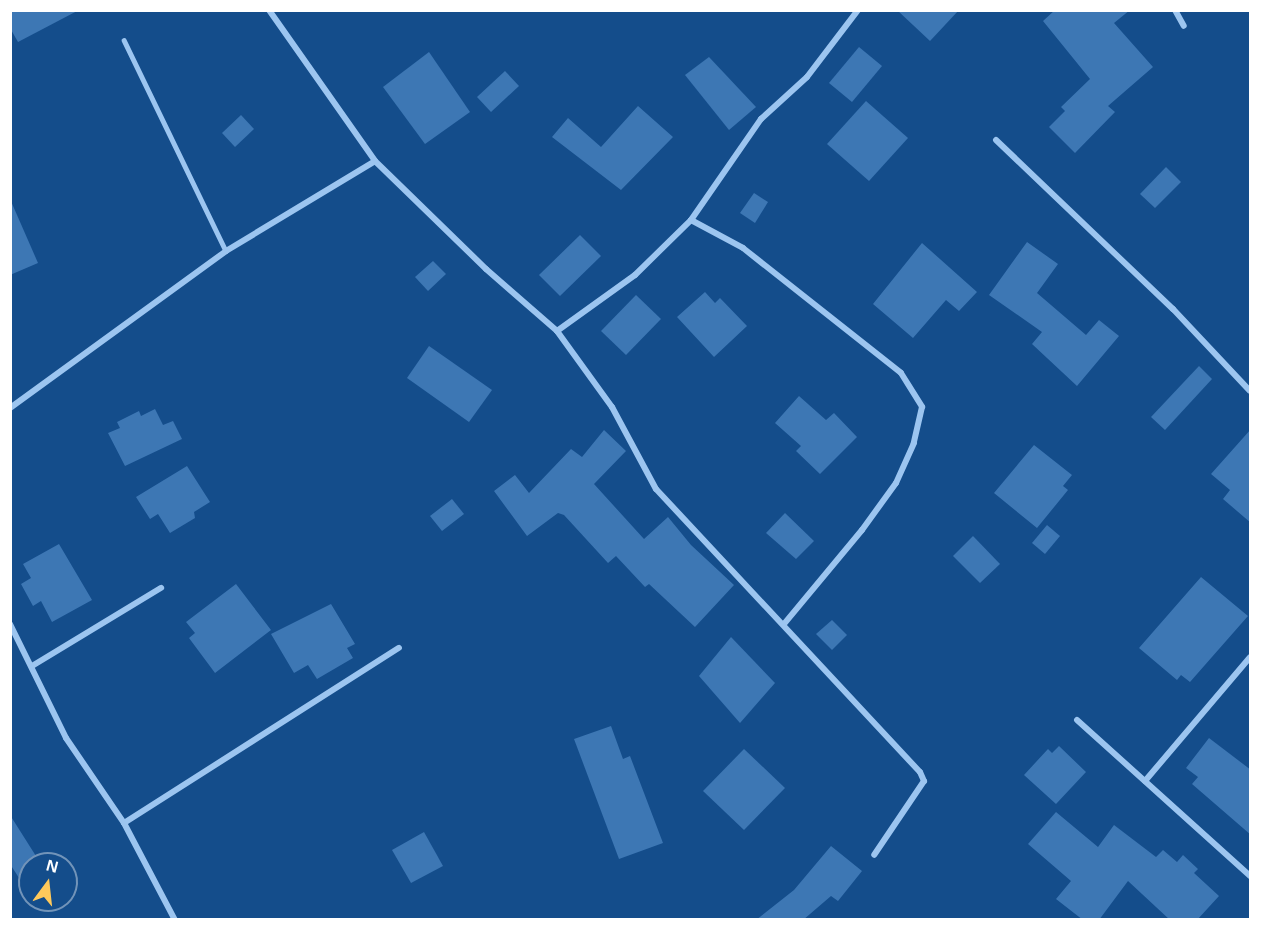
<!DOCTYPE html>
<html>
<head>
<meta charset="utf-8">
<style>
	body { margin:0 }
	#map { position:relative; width:1261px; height:930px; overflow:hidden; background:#144d8b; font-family:Arial,sans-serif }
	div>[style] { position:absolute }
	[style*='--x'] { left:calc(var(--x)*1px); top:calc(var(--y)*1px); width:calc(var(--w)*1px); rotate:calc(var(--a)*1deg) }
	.building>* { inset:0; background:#3d77b4 }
	.lane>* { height:4.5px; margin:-2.25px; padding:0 2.25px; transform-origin:2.25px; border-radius:2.25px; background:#9cc5f0 }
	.street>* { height:6px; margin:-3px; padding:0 3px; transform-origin:3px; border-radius:3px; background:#9cc5f0 }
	span { translate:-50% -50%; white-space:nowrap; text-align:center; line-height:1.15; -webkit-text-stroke:4.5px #144d8b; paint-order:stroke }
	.frame { position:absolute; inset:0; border:12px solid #fff; pointer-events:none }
	.north { position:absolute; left:18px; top:852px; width:60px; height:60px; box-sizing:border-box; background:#144d8b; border:2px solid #7294b9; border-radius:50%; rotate:15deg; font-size:16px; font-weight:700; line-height:24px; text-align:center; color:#fff }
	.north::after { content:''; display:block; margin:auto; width:21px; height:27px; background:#ffc95b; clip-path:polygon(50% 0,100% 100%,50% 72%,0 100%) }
</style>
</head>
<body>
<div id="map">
	<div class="building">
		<div style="clip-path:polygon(10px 10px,79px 10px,18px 42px,10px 28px)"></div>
		<div style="clip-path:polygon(897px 10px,959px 10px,930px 41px)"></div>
		<div style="clip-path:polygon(1055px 10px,1130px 10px,1114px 23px,1153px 67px,1108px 106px,1115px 112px,1075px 153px,1049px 127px,1065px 111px,1061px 107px,1090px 79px,1043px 21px)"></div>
		<div style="clip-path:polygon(859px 47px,882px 66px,852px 102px,829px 83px)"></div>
		<div style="clip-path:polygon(429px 52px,470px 112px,425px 144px,383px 87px)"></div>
		<div style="clip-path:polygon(709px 57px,756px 107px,729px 130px,685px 75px)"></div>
		<div style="clip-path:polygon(505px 71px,519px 86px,491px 112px,477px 97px)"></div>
		<div style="clip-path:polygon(866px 101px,908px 138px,869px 181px,827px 144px)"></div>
		<div style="clip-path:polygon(638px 106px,673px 137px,621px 190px,552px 137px,568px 118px,601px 147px)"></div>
		<div style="clip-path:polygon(241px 115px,254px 129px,235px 147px,222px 133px)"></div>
		<div style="clip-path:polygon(1166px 167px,1181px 182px,1155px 208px,1140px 194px)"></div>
		<div style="clip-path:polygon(754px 193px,768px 202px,755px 223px,740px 213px)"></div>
		<div style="clip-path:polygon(10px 199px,38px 263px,10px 275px)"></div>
		<div style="clip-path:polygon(580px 235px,601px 256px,560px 296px,539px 275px)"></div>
		<div style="clip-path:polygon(1027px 242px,1058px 264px,1037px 293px,1086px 335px,1099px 320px,1119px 336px,1077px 386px,1032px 344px,1042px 332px,989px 295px)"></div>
		<div style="clip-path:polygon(922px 243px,977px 292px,959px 311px,946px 300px,913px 338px,873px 304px)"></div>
		<div style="clip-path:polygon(433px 261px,446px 274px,428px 291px,415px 277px)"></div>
		<div style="clip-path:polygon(705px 292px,715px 303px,720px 298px,747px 326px,714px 357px,677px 317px)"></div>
		<div style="clip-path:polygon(636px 295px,661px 319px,626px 355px,601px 331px)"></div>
		<div style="clip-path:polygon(429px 346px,492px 390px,469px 422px,407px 378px)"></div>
		<div style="clip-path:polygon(1199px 366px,1212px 379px,1165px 430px,1151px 417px)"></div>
		<div style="clip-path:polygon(799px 396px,826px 420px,834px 413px,857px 437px,820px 474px,796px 451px,801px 446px,775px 423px)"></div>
		<div style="clip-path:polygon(155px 409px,163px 425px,173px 421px,182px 439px,125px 466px,108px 433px,120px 428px,117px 422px,139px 411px,141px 416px)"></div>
		<div style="clip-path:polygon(1251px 429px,1251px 523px,1223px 499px,1230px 490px,1211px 474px)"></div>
		<div style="clip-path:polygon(604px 430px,626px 451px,594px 484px,644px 539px,668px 517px,691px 545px,734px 585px,695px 627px,649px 584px,645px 587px,616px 556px,608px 563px,564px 515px,558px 513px,527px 536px,494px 491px,515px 475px,529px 493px,571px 449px,582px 457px)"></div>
		<div style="clip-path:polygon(1034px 445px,1072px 475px,1063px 486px,1068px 490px,1037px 528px,994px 493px)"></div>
		<div style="clip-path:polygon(187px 466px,210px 502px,194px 512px,195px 518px,170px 533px,158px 514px,150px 519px,136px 497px)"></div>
		<div style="clip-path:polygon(452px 499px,464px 514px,442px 531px,430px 516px)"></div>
		<div style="clip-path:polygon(785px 513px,814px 541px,796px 559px,766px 533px)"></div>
		<div style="clip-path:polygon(1047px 525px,1060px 536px,1045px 554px,1032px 543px)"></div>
		<div style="clip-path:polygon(973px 536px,1000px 564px,980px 583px,953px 556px)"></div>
		<div style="clip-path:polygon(59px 544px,92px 600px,52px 622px,41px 601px,33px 606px,21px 584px,31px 578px,23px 564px)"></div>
		<div style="clip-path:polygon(1201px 577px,1248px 616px,1190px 682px,1181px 675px,1177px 680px,1139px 648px)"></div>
		<div style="clip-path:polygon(236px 584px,271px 630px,215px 673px,189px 638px,195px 633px,186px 622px)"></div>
		<div style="clip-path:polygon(331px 604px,355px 644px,347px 648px,353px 658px,317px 679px,308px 665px,294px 673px,271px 634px)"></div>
		<div style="clip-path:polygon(832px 620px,847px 635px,832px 650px,816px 634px)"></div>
		<div style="clip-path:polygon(731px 637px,775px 683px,740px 723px,699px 676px)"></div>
		<div style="clip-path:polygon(611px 726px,623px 759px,630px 756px,663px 843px,619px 859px,574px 739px)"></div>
		<div style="clip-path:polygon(1209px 738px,1251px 770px,1251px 835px,1192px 784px,1198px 777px,1186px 768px)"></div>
		<div style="clip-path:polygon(1059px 746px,1086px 772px,1056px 804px,1024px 775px,1048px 749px,1052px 753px)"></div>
		<div style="clip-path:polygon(744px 749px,785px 788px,744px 830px,703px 791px)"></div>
		<div style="clip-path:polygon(1056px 812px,1098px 847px,1114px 825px,1156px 857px,1163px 850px,1177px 862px,1183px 855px,1198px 869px,1194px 873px,1219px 896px,1197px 920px,1170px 920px,1128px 881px,1099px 920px,1083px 920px,1056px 899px,1071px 881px,1028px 844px)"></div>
		<div style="clip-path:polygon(10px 815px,41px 864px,30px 864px,30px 895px,10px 864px)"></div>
		<div style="clip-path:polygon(424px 832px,443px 866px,411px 883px,392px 850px)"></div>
		<div style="clip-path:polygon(831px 846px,862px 871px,838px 901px,831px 896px,803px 920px,756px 920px,794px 890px)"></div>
	</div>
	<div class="lane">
		<div style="--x:124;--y:40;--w:234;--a:64.2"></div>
	</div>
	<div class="street">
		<div style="--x:269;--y:10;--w:184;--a:54.9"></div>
		<div style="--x:375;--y:161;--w:155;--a:44.2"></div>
		<div style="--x:486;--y:269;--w:94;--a:41.1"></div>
		<div style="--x:557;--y:331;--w:94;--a:54.1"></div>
		<div style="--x:612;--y:407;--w:93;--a:61.8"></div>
		<div style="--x:656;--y:489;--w:387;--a:47"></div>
		<div style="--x:920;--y:772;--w:10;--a:66"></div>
		<div style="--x:924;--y:781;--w:89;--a:124"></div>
		<div style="--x:1175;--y:10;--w:18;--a:61"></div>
		<div style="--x:996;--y:140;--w:245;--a:43.7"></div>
		<div style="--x:1173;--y:309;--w:112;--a:46.8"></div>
		<div style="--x:691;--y:220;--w:59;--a:28.3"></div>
		<div style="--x:743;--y:248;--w:201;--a:38.3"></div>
		<div style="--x:901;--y:373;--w:40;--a:58"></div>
		<div style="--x:922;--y:407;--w:37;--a:103"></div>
		<div style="--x:914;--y:443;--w:44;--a:114.2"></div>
		<div style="--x:896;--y:483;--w:58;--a:125.9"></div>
		<div style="--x:862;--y:530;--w:122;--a:129.7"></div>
		<div style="--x:557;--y:331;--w:96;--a:-35.7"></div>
		<div style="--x:635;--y:275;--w:78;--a:-44.5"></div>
		<div style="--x:691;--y:220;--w:123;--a:-55.3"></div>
		<div style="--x:761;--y:119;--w:62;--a:-42.4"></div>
		<div style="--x:807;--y:77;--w:84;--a:-52.7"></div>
		<div style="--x:10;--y:408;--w:267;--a:-36"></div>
		<div style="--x:226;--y:251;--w:174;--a:-31.1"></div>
		<div style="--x:10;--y:624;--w:127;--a:63.8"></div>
		<div style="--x:66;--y:738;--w:103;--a:55.7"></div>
		<div style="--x:124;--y:823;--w:110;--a:62.3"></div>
		<div style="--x:32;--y:666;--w:151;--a:-31.2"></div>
		<div style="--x:1077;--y:720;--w:233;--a:42"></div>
		<div style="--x:1145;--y:781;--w:162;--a:-49.7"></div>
		<div style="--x:124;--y:823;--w:326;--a:-32.5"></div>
	</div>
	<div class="frame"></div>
	<div class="north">N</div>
</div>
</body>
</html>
